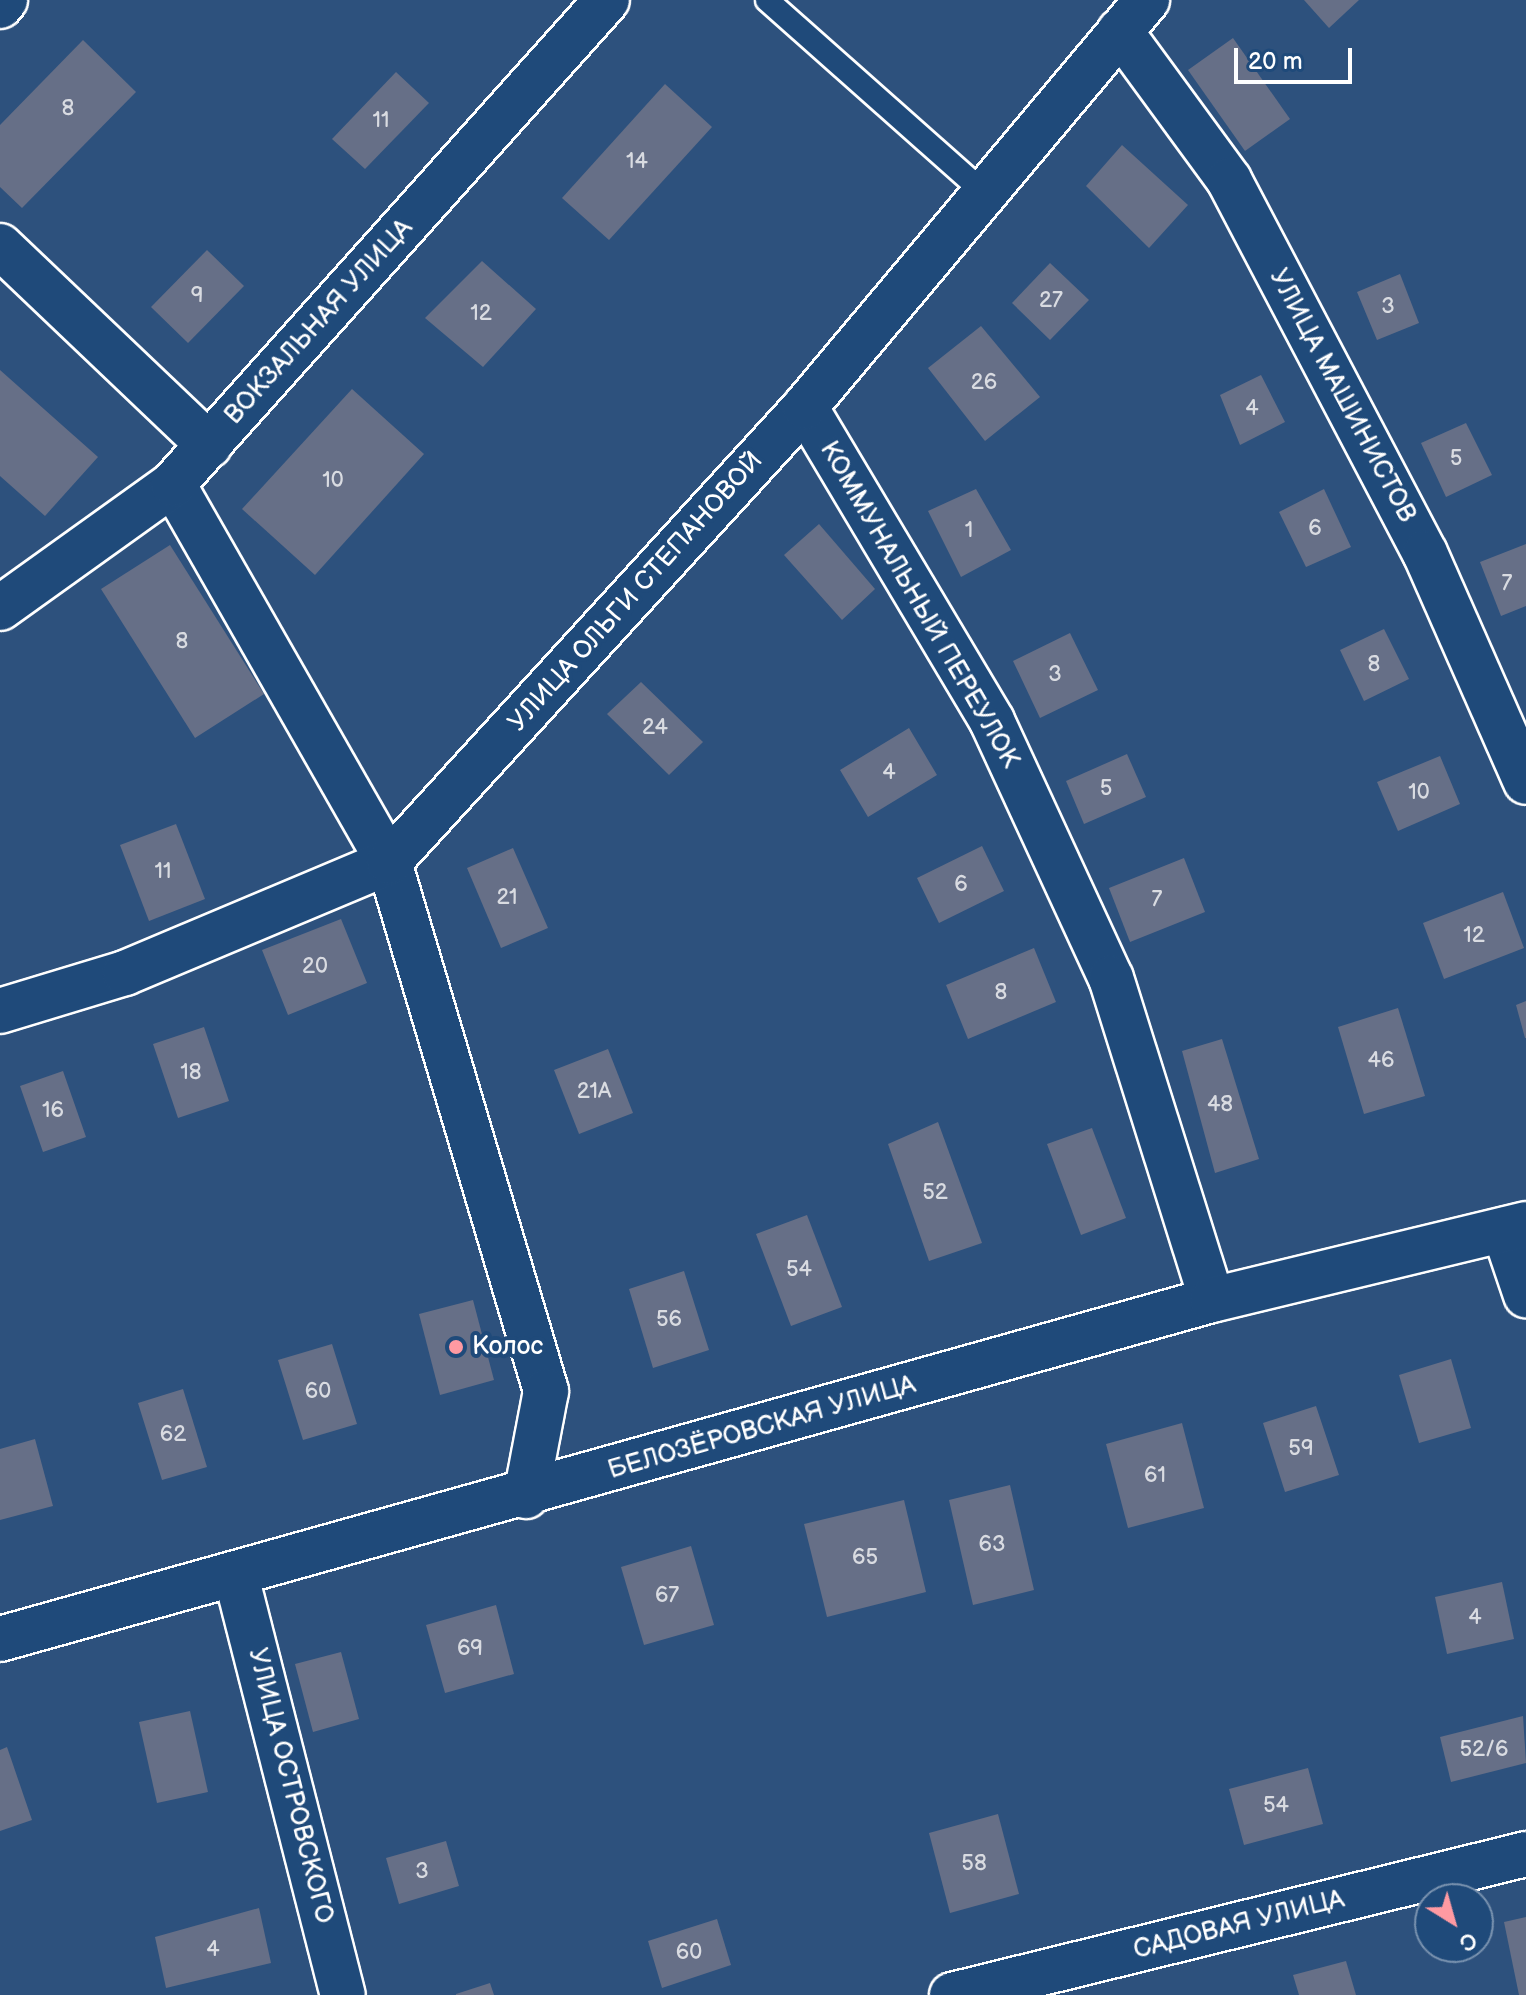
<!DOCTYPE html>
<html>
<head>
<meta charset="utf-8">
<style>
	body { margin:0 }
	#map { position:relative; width:1526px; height:1995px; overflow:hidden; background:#2d517d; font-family:"Balsamiq Sans",sans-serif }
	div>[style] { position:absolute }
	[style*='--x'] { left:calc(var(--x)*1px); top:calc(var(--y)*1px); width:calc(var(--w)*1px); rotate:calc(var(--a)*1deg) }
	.building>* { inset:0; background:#666f87 }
	.roads { filter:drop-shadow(2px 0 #fff) drop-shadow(-2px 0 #fff) drop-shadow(0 2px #fff) drop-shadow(0 -2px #fff) }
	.lane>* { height:22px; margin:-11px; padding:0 11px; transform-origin:11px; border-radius:11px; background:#1f4a7a }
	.street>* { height:44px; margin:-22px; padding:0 22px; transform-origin:22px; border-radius:22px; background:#1f4a7a }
	.dots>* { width:22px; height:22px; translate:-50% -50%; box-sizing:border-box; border:4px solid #1f4a7a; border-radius:50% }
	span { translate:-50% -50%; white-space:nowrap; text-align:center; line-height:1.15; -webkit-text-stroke:8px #1f4a7a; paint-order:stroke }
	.number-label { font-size:22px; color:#d9dbe1 }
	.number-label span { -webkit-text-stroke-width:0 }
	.street-label { font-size:26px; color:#fff }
	.poi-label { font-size:26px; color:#fff }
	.left { translate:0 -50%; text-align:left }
	.north { position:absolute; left:1414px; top:1883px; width:80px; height:80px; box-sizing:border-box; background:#1f4a7a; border:2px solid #7992af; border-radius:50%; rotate:143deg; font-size:22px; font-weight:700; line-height:32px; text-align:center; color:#fff }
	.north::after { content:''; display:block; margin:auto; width:28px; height:36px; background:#ff9aa2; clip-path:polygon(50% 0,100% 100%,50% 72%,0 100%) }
	.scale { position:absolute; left:1234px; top:48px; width:118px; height:36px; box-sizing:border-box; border:4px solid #fff; border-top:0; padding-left:10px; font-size:24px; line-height:28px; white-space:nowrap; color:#fff; -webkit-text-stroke:6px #1f4a7a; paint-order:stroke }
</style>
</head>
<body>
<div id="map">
	<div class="building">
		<div style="clip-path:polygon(1304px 0,1359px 0,1329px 28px)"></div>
		<div style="clip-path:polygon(1233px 38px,1290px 119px,1245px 151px,1188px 70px)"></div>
		<div style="clip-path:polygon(83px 40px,136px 92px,22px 208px,0 187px,0 125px)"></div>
		<div style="clip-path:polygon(396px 72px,429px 103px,365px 169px,332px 139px)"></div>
		<div style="clip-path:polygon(665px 84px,712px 127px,609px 240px,562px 198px)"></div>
		<div style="clip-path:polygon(1122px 145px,1188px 205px,1149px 248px,1086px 186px)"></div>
		<div style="clip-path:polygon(207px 250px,244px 286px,188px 343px,151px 307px)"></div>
		<div style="clip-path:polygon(482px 261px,536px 309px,483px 367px,425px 318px)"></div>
		<div style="clip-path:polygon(1050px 263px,1089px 300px,1050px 340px,1012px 303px)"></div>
		<div style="clip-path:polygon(1400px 274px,1419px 323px,1377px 340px,1357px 292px)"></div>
		<div style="clip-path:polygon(981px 326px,1040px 397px,985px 441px,928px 368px)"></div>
		<div style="clip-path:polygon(0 370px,98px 457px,45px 516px,0 476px)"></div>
		<div style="clip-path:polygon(1261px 375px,1285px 422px,1240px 445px,1220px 395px)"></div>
		<div style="clip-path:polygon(352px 389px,424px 454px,315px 575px,242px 509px)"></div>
		<div style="clip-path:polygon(1466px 423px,1492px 475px,1446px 497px,1421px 443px)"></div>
		<div style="clip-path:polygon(976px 489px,1011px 550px,961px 577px,928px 511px)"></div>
		<div style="clip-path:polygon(1324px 489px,1351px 547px,1306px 567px,1279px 512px)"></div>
		<div style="clip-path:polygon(819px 524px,875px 589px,842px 620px,784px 555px)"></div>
		<div style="clip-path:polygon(1526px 544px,1526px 606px,1501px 616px,1480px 562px)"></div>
		<div style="clip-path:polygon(170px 545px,264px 694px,195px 738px,101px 589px)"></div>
		<div style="clip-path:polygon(1384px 629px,1409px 679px,1364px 701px,1340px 650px)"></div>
		<div style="clip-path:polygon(1070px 633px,1098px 690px,1040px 718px,1013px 661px)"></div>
		<div style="clip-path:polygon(641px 682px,703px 742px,669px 775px,607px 714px)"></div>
		<div style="clip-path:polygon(909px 728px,937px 775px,868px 817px,840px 770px)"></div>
		<div style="clip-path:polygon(1127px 754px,1146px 797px,1084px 824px,1066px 781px)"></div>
		<div style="clip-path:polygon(1440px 756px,1460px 804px,1398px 831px,1377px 782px)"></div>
		<div style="clip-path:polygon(176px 824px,205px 899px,149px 921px,120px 845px)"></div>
		<div style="clip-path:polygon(982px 846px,1004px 891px,939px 923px,917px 878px)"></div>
		<div style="clip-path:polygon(513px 848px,548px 928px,501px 948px,467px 868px)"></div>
		<div style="clip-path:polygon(1184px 858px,1205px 912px,1130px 942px,1109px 888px)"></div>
		<div style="clip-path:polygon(1503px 892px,1524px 948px,1444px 979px,1423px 923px)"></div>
		<div style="clip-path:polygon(341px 919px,367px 983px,288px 1015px,262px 950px)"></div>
		<div style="clip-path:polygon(1034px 948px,1056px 1002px,968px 1039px,946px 985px)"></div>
		<div style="clip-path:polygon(1526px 1001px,1526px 1038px,1525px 1038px,1516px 1005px)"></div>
		<div style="clip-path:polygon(1398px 1008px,1425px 1096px,1364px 1114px,1338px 1027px)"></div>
		<div style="clip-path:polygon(204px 1027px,229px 1101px,178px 1118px,153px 1044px)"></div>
		<div style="clip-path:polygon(1222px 1039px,1259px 1159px,1215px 1173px,1182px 1051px)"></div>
		<div style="clip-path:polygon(608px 1049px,633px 1113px,579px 1134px,554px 1070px)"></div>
		<div style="clip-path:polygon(63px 1071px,86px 1137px,43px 1152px,20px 1086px)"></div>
		<div style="clip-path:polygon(938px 1122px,982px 1243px,929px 1261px,888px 1144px)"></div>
		<div style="clip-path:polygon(1092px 1128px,1126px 1218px,1081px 1235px,1047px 1144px)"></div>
		<div style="clip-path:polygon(807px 1215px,842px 1307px,791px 1326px,756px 1234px)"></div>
		<div style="clip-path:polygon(684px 1271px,709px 1350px,653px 1368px,629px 1289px)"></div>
		<div style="clip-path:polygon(473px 1300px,494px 1380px,440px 1395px,419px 1314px)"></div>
		<div style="clip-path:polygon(332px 1344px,357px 1424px,303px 1440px,278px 1360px)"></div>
		<div style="clip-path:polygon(1451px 1359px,1471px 1428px,1419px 1443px,1399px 1375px)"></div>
		<div style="clip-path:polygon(183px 1389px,207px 1467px,162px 1480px,138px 1403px)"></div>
		<div style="clip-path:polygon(1316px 1406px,1339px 1475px,1285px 1492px,1263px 1423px)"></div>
		<div style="clip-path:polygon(1182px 1423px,1204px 1508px,1128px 1528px,1106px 1444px)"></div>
		<div style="clip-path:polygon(35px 1439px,53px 1506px,0 1520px,0 1449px)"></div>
		<div style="clip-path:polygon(1010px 1485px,1034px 1590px,973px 1605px,949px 1500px)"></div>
		<div style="clip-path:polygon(904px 1500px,926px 1592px,827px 1617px,804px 1524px)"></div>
		<div style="clip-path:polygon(691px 1546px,714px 1625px,644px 1645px,621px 1567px)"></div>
		<div style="clip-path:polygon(1502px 1582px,1514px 1639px,1447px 1654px,1435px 1597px)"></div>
		<div style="clip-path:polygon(496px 1605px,514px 1674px,445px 1693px,426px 1625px)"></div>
		<div style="clip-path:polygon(341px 1652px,359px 1719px,313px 1732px,295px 1664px)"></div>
		<div style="clip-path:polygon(190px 1711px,208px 1792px,157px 1803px,139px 1722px)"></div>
		<div style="clip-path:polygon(1523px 1716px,1526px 1763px,1451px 1782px,1440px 1737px)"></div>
		<div style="clip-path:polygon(7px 1747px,32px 1820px,0 1831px,0 1750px)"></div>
		<div style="clip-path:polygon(1308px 1768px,1323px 1824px,1244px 1845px,1229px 1789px)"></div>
		<div style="clip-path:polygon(998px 1814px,1019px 1894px,950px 1913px,929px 1833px)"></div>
		<div style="clip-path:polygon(446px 1841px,459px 1886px,399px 1904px,386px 1858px)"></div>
		<div style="clip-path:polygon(259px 1908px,271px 1963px,166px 1988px,155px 1937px)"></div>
		<div style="clip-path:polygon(1526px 1917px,1526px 1995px,1519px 1995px,1504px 1922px)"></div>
		<div style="clip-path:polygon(717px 1919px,731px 1965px,662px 1988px,648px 1941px)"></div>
		<div style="clip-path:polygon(1346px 1961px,1356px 1995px,1299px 1995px,1293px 1975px)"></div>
		<div style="clip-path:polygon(490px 1983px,494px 1995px,456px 1995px,456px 1994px)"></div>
	</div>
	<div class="roads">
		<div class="lane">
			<div style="--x:767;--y:0;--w:288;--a:41.6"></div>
		</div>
		<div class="street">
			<div style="--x:0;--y:6;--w:8;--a:-50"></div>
			<div style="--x:1120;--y:31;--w:185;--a:53.8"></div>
			<div style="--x:1229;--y:180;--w:421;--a:62.3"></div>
			<div style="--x:1425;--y:553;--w:250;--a:66.2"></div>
			<div style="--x:0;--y:246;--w:289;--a:43.6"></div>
			<div style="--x:805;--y:407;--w:365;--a:59.2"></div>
			<div style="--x:992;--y:721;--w:283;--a:65.2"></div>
			<div style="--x:1111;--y:978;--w:337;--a:72.6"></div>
			<div style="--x:173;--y:484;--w:435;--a:60.3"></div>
			<div style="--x:389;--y:862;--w:552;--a:73.47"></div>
			<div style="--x:546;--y:1391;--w:107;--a:100.8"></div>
			<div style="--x:0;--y:608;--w:213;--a:-35.6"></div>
			<div style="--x:173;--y:484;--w:650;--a:-48.12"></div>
			<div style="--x:0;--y:1011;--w:131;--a:-16.9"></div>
			<div style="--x:125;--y:973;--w:286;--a:-22.8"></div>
			<div style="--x:389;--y:862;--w:617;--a:-47.56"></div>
			<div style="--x:805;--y:407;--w:532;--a:-49.96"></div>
			<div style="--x:1504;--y:1230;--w:69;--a:71.3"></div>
			<div style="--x:236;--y:1576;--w:432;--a:75.7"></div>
			<div style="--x:0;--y:1639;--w:1259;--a:-15.63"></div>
			<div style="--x:1212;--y:1300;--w:323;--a:-13.6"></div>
			<div style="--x:952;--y:1995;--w:591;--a:-13.8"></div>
		</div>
	</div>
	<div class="dots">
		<div style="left:456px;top:1347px;background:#ff9aa2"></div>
	</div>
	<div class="number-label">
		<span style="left:68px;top:109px">8</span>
		<span style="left:381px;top:121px">11</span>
		<span style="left:637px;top:162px">14</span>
		<span style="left:197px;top:296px">9</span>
		<span style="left:1051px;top:301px">27</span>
		<span style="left:1388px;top:307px">3</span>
		<span style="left:481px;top:314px">12</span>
		<span style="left:984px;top:383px">26</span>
		<span style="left:1252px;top:409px">4</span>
		<span style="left:1456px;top:459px">5</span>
		<span style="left:333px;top:481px">10</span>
		<span style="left:1315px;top:529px">6</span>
		<span style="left:969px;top:531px">1</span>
		<span style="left:1507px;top:584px">7</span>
		<span style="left:182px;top:642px">8</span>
		<span style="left:1374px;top:665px">8</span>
		<span style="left:1055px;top:675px">3</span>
		<span style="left:655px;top:728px">24</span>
		<span style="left:889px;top:773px">4</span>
		<span style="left:1106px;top:789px">5</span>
		<span style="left:1419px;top:793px">10</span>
		<span style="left:163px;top:872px">11</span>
		<span style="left:961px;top:885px">6</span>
		<span style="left:507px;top:898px">21</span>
		<span style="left:1157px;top:900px">7</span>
		<span style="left:1474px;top:936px">12</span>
		<span style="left:315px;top:967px">20</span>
		<span style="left:1001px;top:993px">8</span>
		<span style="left:1381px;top:1061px">46</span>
		<span style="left:191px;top:1073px">18</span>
		<span style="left:594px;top:1092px">21А</span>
		<span style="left:1220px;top:1105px">48</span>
		<span style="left:53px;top:1111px">16</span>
		<span style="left:935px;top:1193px">52</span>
		<span style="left:799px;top:1270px">54</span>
		<span style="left:669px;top:1320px">56</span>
		<span style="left:318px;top:1392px">60</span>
		<span style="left:173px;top:1435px">62</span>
		<span style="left:1301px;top:1449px">59</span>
		<span style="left:1155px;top:1476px">61</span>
		<span style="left:992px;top:1545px">63</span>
		<span style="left:865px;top:1558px">65</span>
		<span style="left:667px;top:1596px">67</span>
		<span style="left:1475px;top:1618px">4</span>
		<span style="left:470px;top:1649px">69</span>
		<span style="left:1484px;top:1750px">52/6</span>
		<span style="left:1276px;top:1806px">54</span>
		<span style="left:974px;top:1864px">58</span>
		<span style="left:422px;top:1872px">3</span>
		<span style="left:213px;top:1950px">4</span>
		<span style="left:689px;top:1953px">60</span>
	</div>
	<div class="street-label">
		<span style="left:319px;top:322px;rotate:-48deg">ВОКЗАЛЬНАЯ УЛИЦА</span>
		<span style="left:1342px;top:396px;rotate:62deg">УЛИЦА МАШИНИСТОВ</span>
		<span style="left:636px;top:592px;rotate:-48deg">УЛИЦА ОЛЬГИ СТЕПАНОВОЙ</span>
		<span style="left:919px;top:605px;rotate:60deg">КОММУНАЛЬНЫЙ ПЕРЕУЛОК</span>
		<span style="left:762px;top:1428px;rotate:-16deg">БЕЛОЗЁРОВСКАЯ УЛИЦА</span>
		<span style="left:290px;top:1786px;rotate:76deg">УЛИЦА ОСТРОВСКОГО</span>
		<span style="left:1239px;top:1925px;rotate:-14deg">САДОВАЯ УЛИЦА</span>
	</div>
	<div class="poi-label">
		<span class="left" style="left:472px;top:1347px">Колос</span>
	</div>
	<div class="north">С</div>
	<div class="scale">20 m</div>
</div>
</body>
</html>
